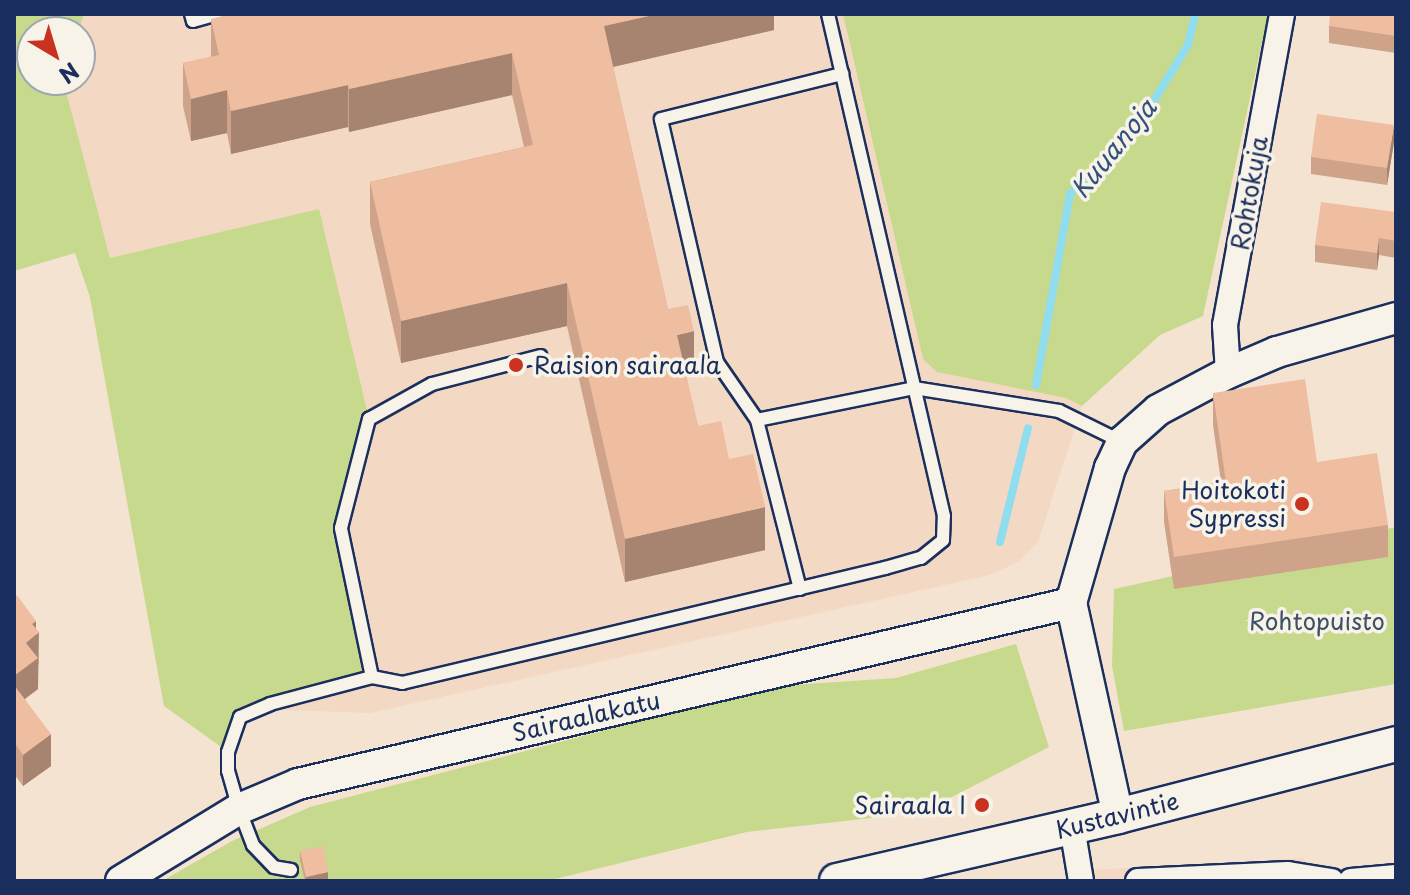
<!DOCTYPE html>
<html>
<head>
<meta charset="utf-8">
<style>
	body { margin:0 }
	#map { position:relative; width:1410px; height:895px; overflow:hidden; background:#f5e3d2; font-family:"Playpen Sans",sans-serif }
	div>[style] { position:absolute }
	[style*='--x'] { left:calc(var(--x)*1px); top:calc(var(--y)*1px); width:calc(var(--w)*1px); rotate:calc(var(--a)*1deg) }
	.built>* { inset:0; background:#f3d8c3 }
	.green>* { inset:0; background:#c7d98d }
	.stream>* { height:8px; margin:-4px; padding:0 4px; transform-origin:4px; border-radius:4px; background:#90ddef }
	.roads { filter:drop-shadow(2px 0 #1b2f5e) drop-shadow(-2px 0 #1b2f5e) drop-shadow(0 2px #1b2f5e) drop-shadow(0 -2px #1b2f5e) }
	.service>* { height:12px; margin:-6px; padding:0 6px; transform-origin:6px; border-radius:6px; background:#f7f3e8 }
	.minor>* { height:24px; margin:-12px; padding:0 12px; transform-origin:12px; border-radius:12px; background:#f7f3e8 }
	.tertiary>* { height:30px; margin:-15px; padding:0 15px; transform-origin:15px; border-radius:15px; background:#f7f3e8 }
	.secondary>* { height:34px; margin:-17px; padding:0 17px; transform-origin:17px; border-radius:17px; background:#f7f3e8 }
	.wall>* { inset:0; background:#cea38a }
	.shaded-wall>* { inset:0; background:#a78470 }
	.building>* { inset:0; background:#efbda0 }
	.dots>* { width:22px; height:22px; translate:-50% -50%; box-sizing:border-box; border:4px solid #f7f3e8; border-radius:50% }
	span { translate:-50% -50%; white-space:nowrap; text-align:center; line-height:1.15; -webkit-text-stroke:7px #f7f3e8; paint-order:stroke }
	.street-label { font-size:24px; color:#1b2f5e }
	.poi-label { font-size:24px; color:#1b2f5e }
	.left { translate:0 -50%; text-align:left }
	.right { translate:-100% -50%; text-align:right }
	.park-label { font-size:24px; color:#3d5167 }
	.water-label { font-size:26px; color:#32527b; font-style:italic }
	.frame { position:absolute; inset:0; border:16px solid #1b2f5e; pointer-events:none }
	.north { position:absolute; left:16px; top:16px; width:80px; height:80px; box-sizing:border-box; background:#f7f3e8; border:2px solid #9fa5b1; border-radius:50%; rotate:142deg; font-size:22px; font-weight:700; line-height:32px; text-align:center; color:#1b2f5e }
	.north::after { content:''; display:block; margin:auto; width:28px; height:36px; background:#c8321e; clip-path:polygon(50% 0,100% 100%,50% 72%,0 100%) }
</style>
</head>
<body>
<div id="map">
	<div class="built">
		<div style="clip-path:polygon(71px 14px,843px 14px,923px 359px,1066px 398px,1082px 406px,1038px 542px,1018px 562px,990px 575px,370px 713px,164px 706px,90px 298px,75px 253px,62px 84px,63px 80px,80px 80px,80px 32px,69px 32px)"></div>
		<div style="clip-path:polygon(1303px 858px,1313px 881px,1093px 881px,1092px 870px)"></div>
	</div>
	<div class="green">
		<div style="clip-path:polygon(14px 14px,84px 14px,78px 32px,32px 32px,32px 80px,63px 80px,110px 258px,319px 209px,369px 419px,341px 528px,372px 677px,240px 717px,228px 752px,164px 706px,90px 297px,75px 253px,14px 271px)"></div>
		<div style="clip-path:polygon(843px 14px,1268px 14px,1203px 316px,1160px 335px,1082px 406px,1066px 398px,937px 372px,923px 359px)"></div>
		<div style="clip-path:polygon(1396px 527px,1396px 684px,1124px 731px,1112px 666px,1114px 589px)"></div>
		<div style="clip-path:polygon(1016px 644px,1049px 747px,952px 797px,872px 818px,747px 832px,547px 881px,162px 881px,232px 841px,310px 807px,776px 686px,896px 678px)"></div>
	</div>
	<div class="stream">
		<div style="--x:1036;--y:385;--w:194;--a:-79.9"></div>
		<div style="--x:1070;--y:194;--w:109;--a:-46.5"></div>
		<div style="--x:1145;--y:115;--w:82;--a:-58.4"></div>
		<div style="--x:1188;--y:45;--w:32;--a:-77"></div>
		<div style="--x:1000;--y:542;--w:117;--a:-76.2"></div>
	</div>
	<div class="roads">
		<div class="service">
			<div style="--x:191;--y:14;--w:7;--a:74"></div>
			<div style="--x:193;--y:21;--w:25;--a:-16"></div>
			<div style="--x:757;--y:420;--w:160;--a:-11.5"></div>
			<div style="--x:914;--y:388;--w:147;--a:9"></div>
			<div style="--x:1059;--y:411;--w:70;--a:26.2"></div>
			<div style="--x:800;--y:589;--w:174;--a:-104.3"></div>
			<div style="--x:757;--y:420;--w:70;--a:-124.6"></div>
			<div style="--x:717;--y:362;--w:249;--a:-103"></div>
			<div style="--x:661;--y:119;--w:187;--a:-14"></div>
			<div style="--x:372;--y:677;--w:152;--a:-101.8"></div>
			<div style="--x:341;--y:528;--w:113;--a:-75.6"></div>
			<div style="--x:369;--y:419;--w:72;--a:-29.1"></div>
			<div style="--x:432;--y:384;--w:112;--a:-14.5"></div>
			<div style="--x:291;--y:870;--w:17;--a:-170"></div>
			<div style="--x:274;--y:867;--w:30;--a:-134"></div>
			<div style="--x:253;--y:845;--w:39;--a:-111"></div>
			<div style="--x:239;--y:809;--w:40;--a:-106"></div>
			<div style="--x:228;--y:771;--w:19;--a:-90"></div>
			<div style="--x:228;--y:752;--w:37;--a:-71"></div>
			<div style="--x:240;--y:717;--w:33;--a:-23"></div>
			<div style="--x:270;--y:704;--w:106;--a:-14.8"></div>
			<div style="--x:372;--y:677;--w:31;--a:11"></div>
			<div style="--x:402;--y:683;--w:497;--a:-13.4"></div>
			<div style="--x:885;--y:568;--w:37;--a:-16"></div>
			<div style="--x:921;--y:558;--w:28;--a:-39"></div>
			<div style="--x:943;--y:540;--w:24;--a:-88"></div>
			<div style="--x:944;--y:516;--w:515;--a:-103.01"></div>
		</div>
		<div class="minor">
			<div style="--x:1228;--y:373;--w:48;--a:-93.6"></div>
			<div style="--x:1225;--y:325;--w:316;--a:-79.6"></div>
			<div style="--x:1072;--y:827;--w:55;--a:80.5"></div>
			<div style="--x:1138;--y:881;--w:150;--a:-2.7"></div>
			<div style="--x:1288;--y:874;--w:44;--a:9.2"></div>
			<div style="--x:1351;--y:881;--w:45;--a:-5.1"></div>
		</div>
		<div class="tertiary">
			<div style="--x:1118;--y:816;--w:218;--a:-102.4"></div>
			<div style="--x:1071;--y:603;--w:141;--a:-73.9"></div>
			<div style="--x:1110;--y:468;--w:29;--a:-65"></div>
			<div style="--x:1122;--y:442;--w:48;--a:-41.6"></div>
			<div style="--x:1158;--y:410;--w:79;--a:-27.9"></div>
			<div style="--x:1228;--y:373;--w:53;--a:-23.2"></div>
			<div style="--x:1277;--y:352;--w:124;--a:-15.9"></div>
			<div style="--x:121;--y:881;--w:138;--a:-31.4"></div>
			<div style="--x:239;--y:809;--w:64;--a:-23"></div>
			<div style="--x:298;--y:784;--w:794;--a:-13.18"></div>
		</div>
		<div class="secondary">
			<div style="--x:837;--y:881;--w:288;--a:-13"></div>
			<div style="--x:1118;--y:816;--w:287;--a:-14.5"></div>
		</div>
	</div>
	<div class="wall">
		<div style="clip-path:polygon(774px 14px,774px 30px,613px 67px,668px 309px,694px 374px,686px 376px,698px 426px,729px 459px,765px 550px,625px 582px,567px 326px,401px 363px,370px 224px,370px 182px,524px 147px,512px 95px,349px 132px,348px 127px,231px 154px,227px 133px,191px 141px,183px 106px,183px 63px,211px 57px,211px 19px)"></div>
		<div style="clip-path:polygon(1396px 14px,1396px 53px,1329px 43px,1329px 26px)"></div>
		<div style="clip-path:polygon(1394px 142px,1387px 185px,1311px 174px,1311px 157px)"></div>
		<div style="clip-path:polygon(1396px 212px,1396px 258px,1379px 255px,1377px 270px,1315px 262px,1315px 245px)"></div>
		<div style="clip-path:polygon(1213px 393px,1317px 462px,1388px 525px,1388px 557px,1174px 589px,1164px 522px,1164px 491px,1221px 482px,1213px 425px)"></div>
		<div style="clip-path:polygon(14px 598px,36px 628px,39px 664px,38px 665px,38px 689px,25px 699px,51px 766px,23px 786px,14px 774px)"></div>
		<div style="clip-path:polygon(300px 851px,328px 881px,305px 881px,300px 860px)"></div>
	</div>
	<div class="shaded-wall">
		<div style="clip-path:polygon(658px 14px,774px 14px,774px 30px,604px 69px,604px 26px)"></div>
		<div style="clip-path:polygon(512px 53px,512px 95px,349px 132px,349px 89px)"></div>
		<div style="clip-path:polygon(348px 85px,348px 127px,231px 154px,231px 111px)"></div>
		<div style="clip-path:polygon(227px 90px,227px 133px,191px 141px,191px 99px)"></div>
		<div style="clip-path:polygon(1394px 125px,1394px 142px,1387px 185px,1387px 168px)"></div>
		<div style="clip-path:polygon(1379px 238px,1379px 255px,1377px 270px,1377px 253px)"></div>
		<div style="clip-path:polygon(567px 283px,567px 326px,401px 363px,401px 321px)"></div>
		<div style="clip-path:polygon(694px 331px,694px 374px,677px 378px,677px 335px)"></div>
		<div style="clip-path:polygon(765px 507px,765px 550px,625px 582px,625px 539px)"></div>
		<div style="clip-path:polygon(36px 621px,36px 635px,39px 632px,38px 689px,14px 707px,14px 676px,32px 624px)"></div>
		<div style="clip-path:polygon(51px 734px,51px 766px,23px 786px,23px 755px)"></div>
		<div style="clip-path:polygon(328px 872px,328px 881px,306px 881px,306px 877px)"></div>
	</div>
	<div class="building">
		<div style="clip-path:polygon(231px 14px,658px 14px,604px 26px,668px 309px,688px 305px,694px 331px,677px 335px,698px 426px,721px 421px,729px 459px,753px 454px,765px 507px,625px 539px,567px 283px,401px 321px,370px 182px,533px 145px,512px 53px,349px 89px,348px 85px,231px 111px,227px 90px,191px 99px,183px 63px,219px 55px,211px 19px)"></div>
		<div style="clip-path:polygon(1330px 14px,1396px 14px,1396px 36px,1329px 26px)"></div>
		<div style="clip-path:polygon(1317px 114px,1394px 125px,1387px 168px,1311px 157px)"></div>
		<div style="clip-path:polygon(1321px 202px,1396px 212px,1396px 241px,1379px 238px,1377px 253px,1315px 245px)"></div>
		<div style="clip-path:polygon(1305px 379px,1317px 462px,1377px 453px,1388px 525px,1174px 557px,1164px 491px,1226px 482px,1213px 393px)"></div>
		<div style="clip-path:polygon(17px 595px,36px 621px,32px 624px,39px 632px,26px 643px,38px 658px,14px 676px,14px 598px)"></div>
		<div style="clip-path:polygon(14px 685px,51px 734px,23px 755px,14px 742px)"></div>
		<div style="clip-path:polygon(323px 846px,328px 872px,306px 877px,300px 851px)"></div>
	</div>
	<div class="dots">
		<div style="left:516px;top:365px;background:#c8321e"></div>
		<div style="left:1302px;top:504px;background:#c8321e"></div>
		<div style="left:982px;top:805px;background:#c8321e"></div>
	</div>
	<div class="street-label">
		<span style="left:1249px;top:193px;rotate:-80deg">Rohtokuja</span>
		<span style="left:586px;top:716px;rotate:-13deg">Sairaalakatu</span>
		<span style="left:1117px;top:815px;rotate:-14deg">Kustavintie</span>
	</div>
	<div class="poi-label">
		<span class="left" style="left:534px;top:365px">Raision sairaala</span>
		<span class="right" style="left:1286px;top:504px">Hoitokoti<br>Sypressi</span>
		<span class="right" style="left:966px;top:805px">Sairaala I</span>
	</div>
	<div class="park-label">
		<span style="left:1317px;top:621px">Rohtopuisto</span>
	</div>
	<div class="water-label">
		<span style="left:1113px;top:148px;rotate:-51deg">Kuuanoja</span>
	</div>
	<div class="frame"></div>
	<div class="north">N</div>
</div>
</body>
</html>
